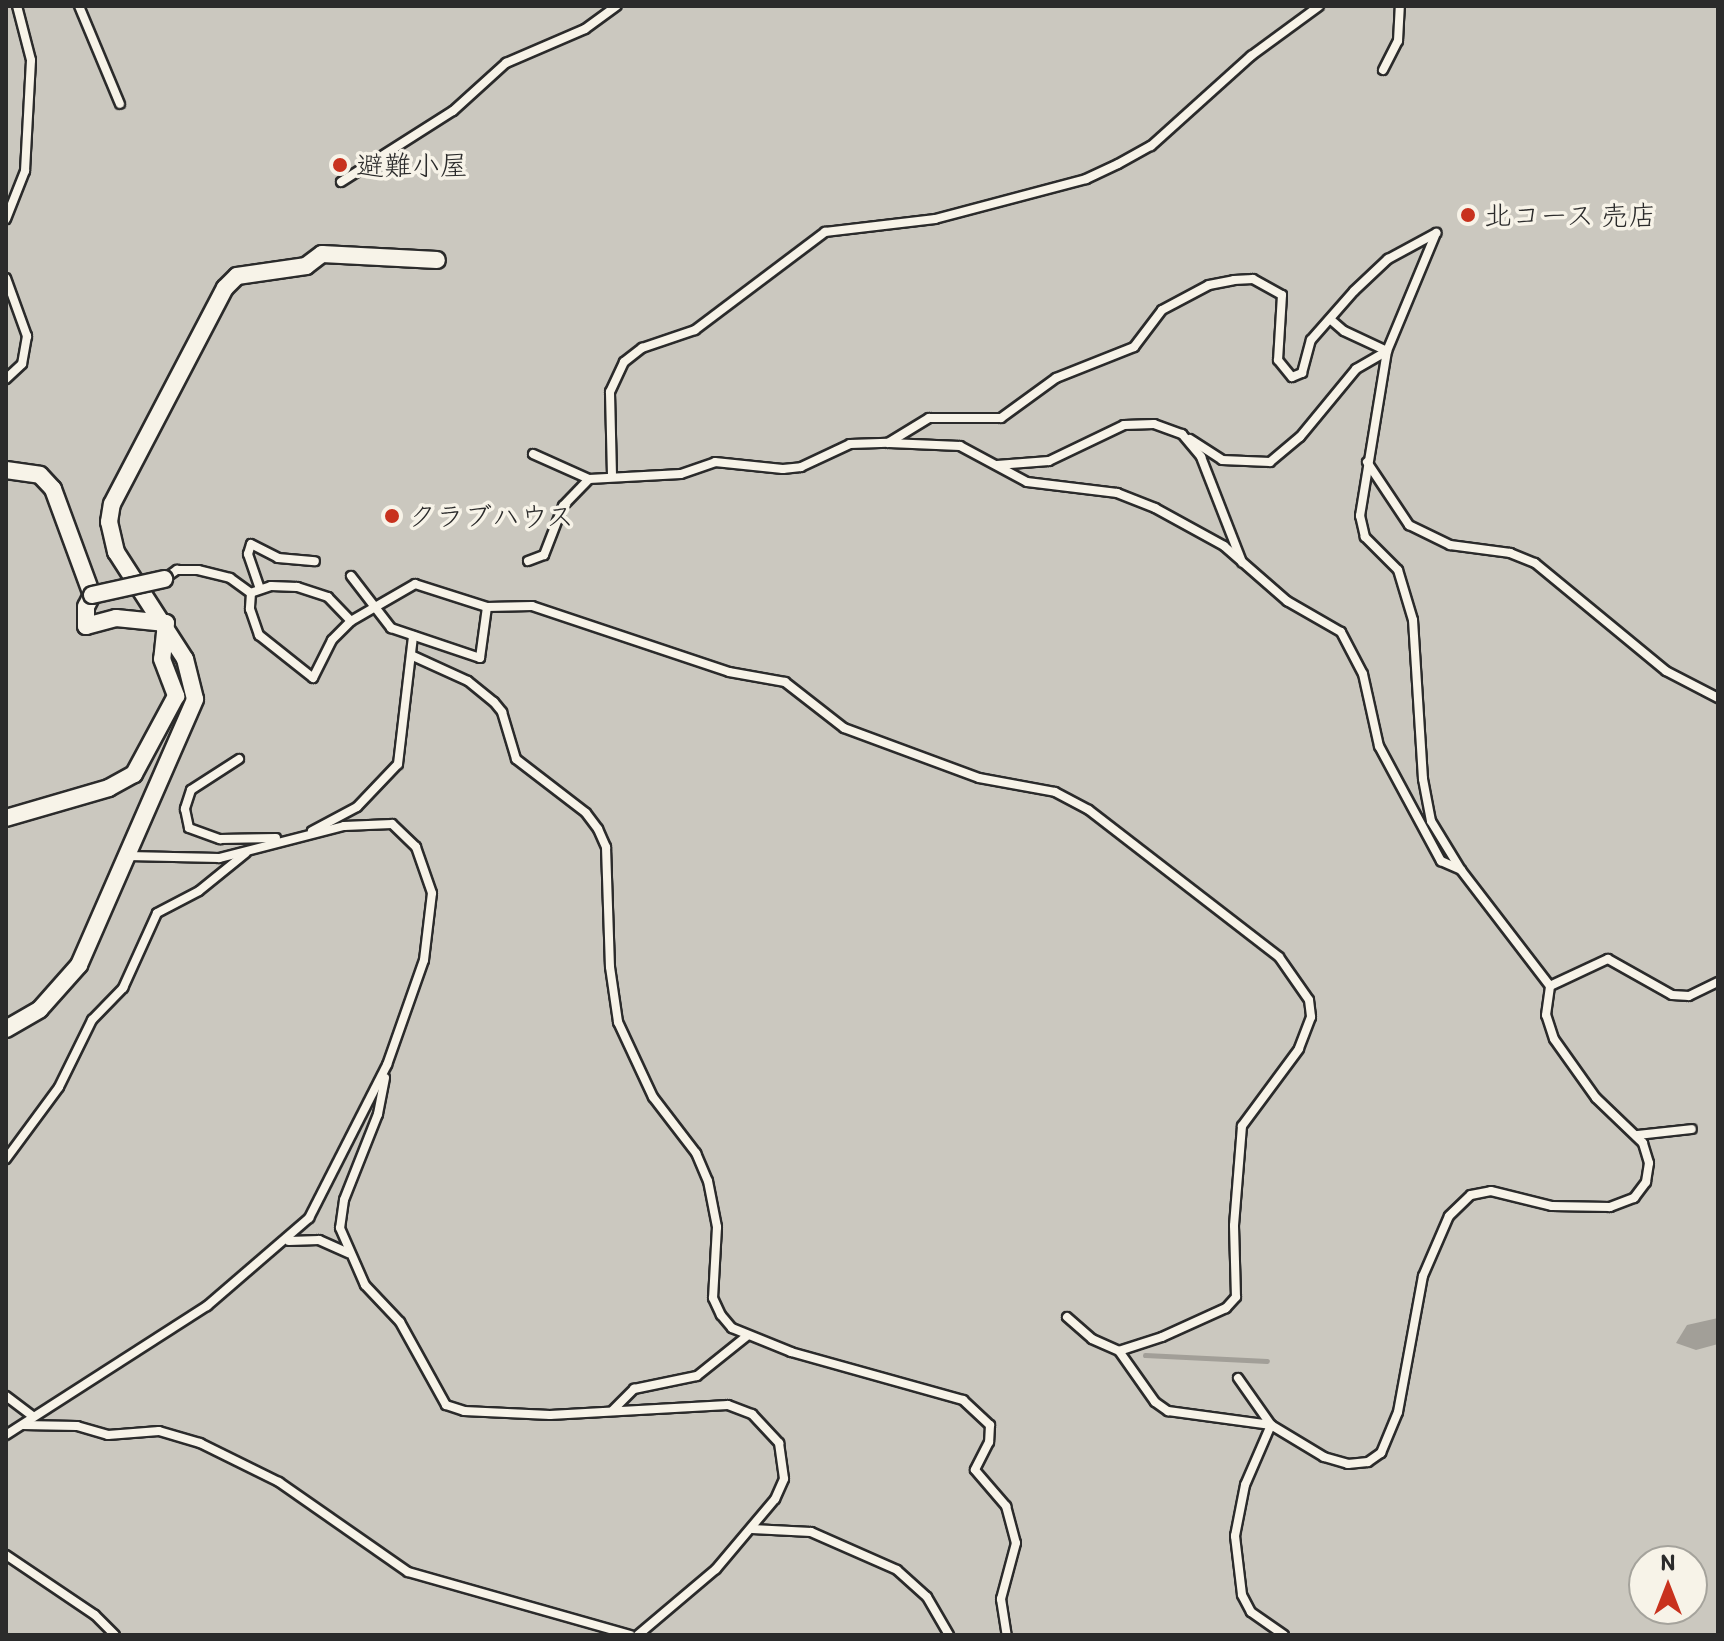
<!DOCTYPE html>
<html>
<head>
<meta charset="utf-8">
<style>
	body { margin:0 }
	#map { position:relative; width:1724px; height:1641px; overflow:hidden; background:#ebe7dd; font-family:Itim,"Klee One",sans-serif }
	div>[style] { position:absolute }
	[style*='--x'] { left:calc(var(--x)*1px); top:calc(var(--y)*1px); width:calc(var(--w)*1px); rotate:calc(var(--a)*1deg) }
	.green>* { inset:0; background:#cbc8bf }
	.water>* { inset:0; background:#a29f98 }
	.stream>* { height:5px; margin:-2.5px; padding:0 2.5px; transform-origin:2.5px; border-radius:2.5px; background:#a29f98 }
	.roads { filter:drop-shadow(2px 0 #2b2b2b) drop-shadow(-2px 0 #2b2b2b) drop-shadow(0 2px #2b2b2b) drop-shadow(0 -2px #2b2b2b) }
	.service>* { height:8px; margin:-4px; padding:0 4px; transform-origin:4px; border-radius:4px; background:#f7f3e8 }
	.minor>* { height:16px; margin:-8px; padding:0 8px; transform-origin:8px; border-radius:8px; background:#f7f3e8 }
	.bridges { filter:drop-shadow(2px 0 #2b2b2b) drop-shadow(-2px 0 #2b2b2b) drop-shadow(0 2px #2b2b2b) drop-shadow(0 -2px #2b2b2b) }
	.minor-bridge>* { height:16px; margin:-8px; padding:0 8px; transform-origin:8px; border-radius:8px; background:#f7f3e8 }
	.dots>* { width:22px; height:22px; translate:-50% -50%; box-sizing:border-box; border:4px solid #f7f3e8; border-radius:50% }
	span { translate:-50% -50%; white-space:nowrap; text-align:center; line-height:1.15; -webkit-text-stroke:7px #f7f3e8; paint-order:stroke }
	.poi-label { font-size:28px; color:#2b2b2b }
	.left { translate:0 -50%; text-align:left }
	.frame { position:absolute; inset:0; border:8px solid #2b2b2b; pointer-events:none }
	.north { position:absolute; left:1628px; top:1545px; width:80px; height:80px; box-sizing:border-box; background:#f7f3e8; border:2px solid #a5a39c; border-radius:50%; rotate:0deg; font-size:22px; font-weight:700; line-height:32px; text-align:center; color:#2b2b2b }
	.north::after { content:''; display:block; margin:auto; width:28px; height:36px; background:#c8321e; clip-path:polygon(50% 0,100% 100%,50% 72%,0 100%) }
</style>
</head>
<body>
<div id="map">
	<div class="green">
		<div style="clip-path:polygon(evenodd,6px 6px,1718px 6px,1718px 1635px,6px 1635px,6px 6px,1644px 1561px,1692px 1561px,1692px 1609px,1644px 1609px,1644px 1561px)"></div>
	</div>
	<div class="water">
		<div style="clip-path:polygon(1718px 1318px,1718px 1344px,1696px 1350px,1676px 1343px,1687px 1325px)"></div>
	</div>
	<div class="stream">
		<div style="--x:1145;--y:1355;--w:122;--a:2.8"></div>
	</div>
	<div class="roads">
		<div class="service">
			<div style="--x:79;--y:6;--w:106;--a:67.3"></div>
			<div style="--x:1383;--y:70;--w:33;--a:-63"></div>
			<div style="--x:1398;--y:41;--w:35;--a:-87"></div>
			<div style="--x:341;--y:182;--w:133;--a:-32.4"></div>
			<div style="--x:453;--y:111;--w:72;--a:-42.2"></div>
			<div style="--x:506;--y:63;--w:86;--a:-23.3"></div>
			<div style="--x:585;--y:29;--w:39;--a:-36"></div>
			<div style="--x:6;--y:219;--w:52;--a:-68.4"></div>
			<div style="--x:25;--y:171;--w:111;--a:-86.9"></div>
			<div style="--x:31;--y:60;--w:56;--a:-104.5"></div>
			<div style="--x:6;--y:278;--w:62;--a:70.1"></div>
			<div style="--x:27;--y:336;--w:28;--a:100"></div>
			<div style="--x:22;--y:364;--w:22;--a:137"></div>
			<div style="--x:1330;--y:319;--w:18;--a:41"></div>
			<div style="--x:1344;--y:331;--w:47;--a:24.9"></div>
			<div style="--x:1190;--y:439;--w:38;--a:33"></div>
			<div style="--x:1222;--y:460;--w:48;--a:2.4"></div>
			<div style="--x:1270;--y:462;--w:39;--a:-40"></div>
			<div style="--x:1300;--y:437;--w:88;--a:-50.5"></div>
			<div style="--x:1356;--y:369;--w:36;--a:-30"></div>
			<div style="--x:889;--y:443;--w:71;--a:2.4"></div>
			<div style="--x:960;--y:446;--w:76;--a:28.2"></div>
			<div style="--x:1027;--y:482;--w:91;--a:7"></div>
			<div style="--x:1117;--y:493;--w:41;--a:21.5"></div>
			<div style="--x:1155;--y:508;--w:79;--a:28.8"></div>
			<div style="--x:1224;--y:546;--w:84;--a:41.1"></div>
			<div style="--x:1287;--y:601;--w:62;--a:29.9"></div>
			<div style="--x:1341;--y:632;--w:47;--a:62.4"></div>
			<div style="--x:1363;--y:674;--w:74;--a:77.5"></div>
			<div style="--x:1379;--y:746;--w:131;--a:61.7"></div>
			<div style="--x:1441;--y:861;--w:22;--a:24"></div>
			<div style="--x:533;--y:454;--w:61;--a:24.1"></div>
			<div style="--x:589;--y:479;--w:92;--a:-3.1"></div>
			<div style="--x:681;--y:474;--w:36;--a:-19"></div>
			<div style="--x:715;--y:462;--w:68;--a:5.9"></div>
			<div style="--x:783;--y:469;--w:18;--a:-6"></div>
			<div style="--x:801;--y:467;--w:54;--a:-25.1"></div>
			<div style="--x:850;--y:444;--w:38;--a:-2"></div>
			<div style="--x:888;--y:443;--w:48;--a:-31.4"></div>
			<div style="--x:929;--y:418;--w:72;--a:0"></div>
			<div style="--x:1001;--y:418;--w:68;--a:-36"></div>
			<div style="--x:1056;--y:378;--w:84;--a:-21.7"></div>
			<div style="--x:1134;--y:347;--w:46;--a:-52.9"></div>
			<div style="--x:1162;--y:310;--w:53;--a:-28"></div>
			<div style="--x:1209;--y:285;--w:25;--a:-11"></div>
			<div style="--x:1234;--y:280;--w:19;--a:-3"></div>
			<div style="--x:1253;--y:279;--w:33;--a:29"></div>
			<div style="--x:1282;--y:295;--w:65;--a:93.5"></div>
			<div style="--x:1278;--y:360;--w:22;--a:51"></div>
			<div style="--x:1292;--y:377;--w:11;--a:-22"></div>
			<div style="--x:1302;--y:373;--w:34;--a:-75"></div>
			<div style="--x:1311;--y:340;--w:65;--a:-48.7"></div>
			<div style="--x:1354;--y:291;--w:47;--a:-43.3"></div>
			<div style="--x:1388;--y:259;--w:55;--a:-28.4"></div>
			<div style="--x:1367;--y:462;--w:76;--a:56.3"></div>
			<div style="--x:1409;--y:525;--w:46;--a:26"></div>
			<div style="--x:1450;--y:545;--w:61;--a:7.6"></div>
			<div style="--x:1510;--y:553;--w:27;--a:22"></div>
			<div style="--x:1535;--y:563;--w:170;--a:39.5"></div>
			<div style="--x:1666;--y:671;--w:59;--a:27.4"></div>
			<div style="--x:997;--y:465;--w:52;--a:-4.4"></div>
			<div style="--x:1049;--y:461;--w:83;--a:-25.6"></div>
			<div style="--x:1124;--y:425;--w:30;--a:-2"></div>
			<div style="--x:1154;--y:424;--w:30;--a:20"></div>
			<div style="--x:1182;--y:434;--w:30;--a:50"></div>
			<div style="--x:1201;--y:457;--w:113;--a:68.7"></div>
			<div style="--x:612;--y:475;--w:83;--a:-91.4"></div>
			<div style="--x:610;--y:392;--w:33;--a:-65"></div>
			<div style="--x:624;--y:362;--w:23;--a:-38"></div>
			<div style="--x:642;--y:348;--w:56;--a:-18.8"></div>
			<div style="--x:695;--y:330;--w:163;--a:-37"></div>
			<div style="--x:825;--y:232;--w:111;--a:-6.7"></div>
			<div style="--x:935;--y:219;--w:156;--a:-14.8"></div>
			<div style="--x:1086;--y:179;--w:35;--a:-25"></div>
			<div style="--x:1118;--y:164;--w:38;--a:-29"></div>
			<div style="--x:1151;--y:146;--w:135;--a:-42"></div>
			<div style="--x:1251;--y:56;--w:84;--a:-36.3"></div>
			<div style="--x:528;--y:561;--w:17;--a:-21"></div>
			<div style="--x:544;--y:555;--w:53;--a:-68.8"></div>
			<div style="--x:563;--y:506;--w:37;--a:-46"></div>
			<div style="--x:351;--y:576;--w:66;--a:52.4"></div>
			<div style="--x:391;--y:628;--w:94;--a:18.6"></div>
			<div style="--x:480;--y:658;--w:51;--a:-82.2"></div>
			<div style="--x:164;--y:579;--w:16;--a:-35"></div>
			<div style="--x:177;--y:570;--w:21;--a:0"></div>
			<div style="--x:198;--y:570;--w:33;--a:14"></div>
			<div style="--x:230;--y:578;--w:26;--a:36"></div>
			<div style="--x:260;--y:589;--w:37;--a:-109"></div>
			<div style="--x:248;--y:554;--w:10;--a:-73"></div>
			<div style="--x:251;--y:544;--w:30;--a:27"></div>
			<div style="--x:278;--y:558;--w:37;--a:5"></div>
			<div style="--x:351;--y:621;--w:33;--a:-134"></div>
			<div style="--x:328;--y:597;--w:33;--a:-162"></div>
			<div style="--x:297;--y:587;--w:26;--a:-178"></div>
			<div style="--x:271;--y:586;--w:21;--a:161"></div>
			<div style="--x:251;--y:593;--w:16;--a:94"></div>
			<div style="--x:250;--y:609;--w:28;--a:71"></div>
			<div style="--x:259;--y:635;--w:69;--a:38.5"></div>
			<div style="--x:313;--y:678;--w:42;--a:-63.4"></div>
			<div style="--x:332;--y:640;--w:27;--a:-45"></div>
			<div style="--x:351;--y:621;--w:74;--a:-30"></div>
			<div style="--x:415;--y:584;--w:76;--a:17.7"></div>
			<div style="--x:487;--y:607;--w:45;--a:-1.3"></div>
			<div style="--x:532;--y:606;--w:208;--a:18.5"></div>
			<div style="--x:729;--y:672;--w:57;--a:10.1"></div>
			<div style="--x:785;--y:682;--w:75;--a:37.9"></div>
			<div style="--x:844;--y:728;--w:144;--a:20.3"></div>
			<div style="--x:979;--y:778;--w:77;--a:10.4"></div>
			<div style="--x:1055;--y:792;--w:38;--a:28"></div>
			<div style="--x:1089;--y:810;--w:240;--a:37.7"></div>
			<div style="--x:1279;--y:957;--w:52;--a:55.1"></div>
			<div style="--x:1309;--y:1000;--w:17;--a:83"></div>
			<div style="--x:1311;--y:1017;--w:34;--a:111"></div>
			<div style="--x:1299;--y:1049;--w:96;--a:126.5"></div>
			<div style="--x:1242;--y:1126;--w:100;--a:94.6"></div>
			<div style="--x:1234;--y:1226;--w:71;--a:88.4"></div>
			<div style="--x:1236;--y:1297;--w:15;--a:132"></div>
			<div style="--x:1226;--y:1308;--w:70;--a:155.6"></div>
			<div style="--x:1162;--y:1337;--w:45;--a:162"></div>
			<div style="--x:1119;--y:1351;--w:62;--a:54.8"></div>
			<div style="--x:1155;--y:1402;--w:16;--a:35"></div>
			<div style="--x:1168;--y:1411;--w:104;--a:7.7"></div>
			<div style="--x:1271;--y:1425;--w:65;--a:113.4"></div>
			<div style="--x:1245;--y:1485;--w:52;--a:101.1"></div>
			<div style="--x:1235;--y:1536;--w:59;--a:83.2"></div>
			<div style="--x:1242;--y:1595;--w:19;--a:62"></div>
			<div style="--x:1251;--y:1612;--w:40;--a:34.9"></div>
			<div style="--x:413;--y:656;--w:60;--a:24.4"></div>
			<div style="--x:468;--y:681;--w:33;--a:39"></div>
			<div style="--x:494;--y:702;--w:13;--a:51"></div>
			<div style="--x:502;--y:712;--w:49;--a:73.4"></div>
			<div style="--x:516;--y:759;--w:88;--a:37.6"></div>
			<div style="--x:586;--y:813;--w:20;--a:53"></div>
			<div style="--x:598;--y:829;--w:20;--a:66"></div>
			<div style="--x:606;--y:847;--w:120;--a:88.1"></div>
			<div style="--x:610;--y:967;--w:56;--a:81.7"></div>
			<div style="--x:618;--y:1022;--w:83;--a:65"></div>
			<div style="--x:653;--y:1097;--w:71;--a:52.5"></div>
			<div style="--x:696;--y:1153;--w:30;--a:67"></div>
			<div style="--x:708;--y:1181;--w:47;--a:78.9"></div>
			<div style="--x:717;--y:1227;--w:71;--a:93.2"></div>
			<div style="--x:713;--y:1298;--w:19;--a:65"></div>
			<div style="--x:721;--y:1315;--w:17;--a:50"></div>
			<div style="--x:732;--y:1328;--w:64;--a:22.1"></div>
			<div style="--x:791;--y:1352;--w:179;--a:15.6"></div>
			<div style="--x:963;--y:1400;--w:37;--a:43"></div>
			<div style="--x:990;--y:1425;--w:17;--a:93"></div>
			<div style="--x:989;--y:1442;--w:31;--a:117"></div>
			<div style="--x:975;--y:1470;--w:48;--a:49.3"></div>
			<div style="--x:1006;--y:1506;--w:38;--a:75"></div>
			<div style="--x:1016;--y:1543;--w:58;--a:105"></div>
			<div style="--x:1001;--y:1599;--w:36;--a:81"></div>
			<div style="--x:239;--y:759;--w:57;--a:147.1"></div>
			<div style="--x:191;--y:790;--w:20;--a:108"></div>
			<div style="--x:185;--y:809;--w:19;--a:78"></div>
			<div style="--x:189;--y:828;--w:33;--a:20"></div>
			<div style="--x:220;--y:839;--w:56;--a:-1"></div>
			<div style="--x:312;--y:831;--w:51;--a:-28.1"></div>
			<div style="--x:357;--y:807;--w:59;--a:-46.4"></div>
			<div style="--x:398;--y:764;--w:129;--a:-83.3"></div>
			<div style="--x:1550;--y:986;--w:64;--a:-25"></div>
			<div style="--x:1608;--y:959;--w:73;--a:29.4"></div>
			<div style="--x:1672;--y:995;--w:17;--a:3"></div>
			<div style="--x:1689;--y:996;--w:32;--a:-26"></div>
			<div style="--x:385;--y:1078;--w:37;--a:101"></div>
			<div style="--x:378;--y:1114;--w:92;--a:111.6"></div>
			<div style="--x:344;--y:1200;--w:28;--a:98"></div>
			<div style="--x:340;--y:1228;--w:62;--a:66.3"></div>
			<div style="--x:365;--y:1285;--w:51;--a:46.6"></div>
			<div style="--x:400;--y:1322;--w:95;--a:61"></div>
			<div style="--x:446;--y:1405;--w:19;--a:18"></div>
			<div style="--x:464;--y:1411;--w:86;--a:2.7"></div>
			<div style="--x:550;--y:1415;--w:178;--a:-3.2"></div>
			<div style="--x:728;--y:1405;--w:26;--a:21"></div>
			<div style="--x:752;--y:1414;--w:40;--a:47"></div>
			<div style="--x:779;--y:1443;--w:36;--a:82"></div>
			<div style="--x:784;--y:1479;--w:22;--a:114"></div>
			<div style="--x:775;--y:1499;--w:92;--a:130.1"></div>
			<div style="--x:716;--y:1569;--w:102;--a:139.8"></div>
			<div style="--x:1637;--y:1135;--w:55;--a:-6.2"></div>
			<div style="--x:6;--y:1159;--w:89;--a:-53.6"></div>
			<div style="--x:59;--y:1087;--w:75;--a:-63.8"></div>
			<div style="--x:92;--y:1020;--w:45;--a:-45.9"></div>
			<div style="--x:123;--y:988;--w:82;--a:-65.6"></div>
			<div style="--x:157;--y:913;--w:47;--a:-27.6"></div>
			<div style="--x:199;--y:891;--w:60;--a:-39"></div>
			<div style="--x:289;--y:1241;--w:30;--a:-2"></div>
			<div style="--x:319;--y:1240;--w:32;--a:24"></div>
			<div style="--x:1067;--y:1317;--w:33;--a:41"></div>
			<div style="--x:1092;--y:1339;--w:30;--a:24"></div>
			<div style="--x:1238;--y:1378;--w:57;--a:54.9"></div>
			<div style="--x:1271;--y:1425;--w:62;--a:31.1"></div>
			<div style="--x:1324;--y:1457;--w:25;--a:16"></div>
			<div style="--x:1348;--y:1464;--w:20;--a:-6"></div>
			<div style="--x:1368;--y:1462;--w:16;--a:-35"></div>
			<div style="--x:1381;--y:1453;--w:44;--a:-67.5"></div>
			<div style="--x:1398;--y:1412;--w:138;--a:-79.6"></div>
			<div style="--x:1423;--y:1276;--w:65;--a:-66.6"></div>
			<div style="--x:1449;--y:1216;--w:30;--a:-44"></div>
			<div style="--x:1471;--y:1195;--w:20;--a:-11"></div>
			<div style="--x:1491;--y:1191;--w:63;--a:13.8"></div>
			<div style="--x:1552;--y:1206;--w:58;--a:1"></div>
			<div style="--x:1610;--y:1207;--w:26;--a:-21"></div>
			<div style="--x:1634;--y:1198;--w:20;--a:-53"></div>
			<div style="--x:1646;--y:1182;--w:19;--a:-81"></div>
			<div style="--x:1649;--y:1163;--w:21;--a:-107"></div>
			<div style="--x:1643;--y:1143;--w:65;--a:-136.2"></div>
			<div style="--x:1596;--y:1098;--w:72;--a:-125.4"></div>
			<div style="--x:1554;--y:1039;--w:25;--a:-108"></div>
			<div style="--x:1546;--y:1015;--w:29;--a:-82"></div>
			<div style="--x:1550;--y:986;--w:146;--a:-127.5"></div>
			<div style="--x:1461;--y:870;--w:57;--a:-121.5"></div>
			<div style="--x:1431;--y:821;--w:43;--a:-100.8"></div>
			<div style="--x:1423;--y:779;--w:159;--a:-93.6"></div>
			<div style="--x:1413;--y:620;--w:52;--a:-106.7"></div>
			<div style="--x:1398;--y:570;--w:47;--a:-135"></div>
			<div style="--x:1365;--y:537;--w:22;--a:-103"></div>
			<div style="--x:1360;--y:516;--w:167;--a:-80.7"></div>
			<div style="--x:1387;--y:351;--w:128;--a:-67.4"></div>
			<div style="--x:6;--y:1396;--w:34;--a:37"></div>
			<div style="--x:613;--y:1410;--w:30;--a:-45"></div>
			<div style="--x:634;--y:1389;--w:64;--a:-11.7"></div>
			<div style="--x:697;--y:1376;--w:65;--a:-38.8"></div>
			<div style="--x:23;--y:1425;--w:54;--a:1.1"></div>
			<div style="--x:77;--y:1426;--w:32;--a:16"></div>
			<div style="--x:108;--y:1435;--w:51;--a:-4.5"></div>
			<div style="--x:159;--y:1431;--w:43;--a:16.3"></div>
			<div style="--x:200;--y:1443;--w:88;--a:26.3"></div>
			<div style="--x:279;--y:1482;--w:157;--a:34.9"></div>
			<div style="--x:408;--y:1572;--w:231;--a:15.8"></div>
			<div style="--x:6;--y:1435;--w:239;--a:-32.7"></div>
			<div style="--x:207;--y:1306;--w:135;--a:-40.8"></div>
			<div style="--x:309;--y:1218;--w:172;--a:-63"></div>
			<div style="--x:387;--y:1065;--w:111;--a:-70.6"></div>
			<div style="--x:424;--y:960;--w:67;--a:-83.2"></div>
			<div style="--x:432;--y:893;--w:49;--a:-109.2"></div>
			<div style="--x:416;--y:847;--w:33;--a:-136"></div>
			<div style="--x:392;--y:824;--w:48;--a:177.6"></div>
			<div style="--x:344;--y:826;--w:129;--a:165.6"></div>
			<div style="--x:219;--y:858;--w:91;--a:-178.7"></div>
			<div style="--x:752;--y:1529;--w:59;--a:2.9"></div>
			<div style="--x:811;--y:1532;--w:94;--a:23.8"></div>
			<div style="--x:897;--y:1570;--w:40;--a:42"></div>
			<div style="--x:927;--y:1597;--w:44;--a:59.9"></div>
			<div style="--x:6;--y:1555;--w:107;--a:34"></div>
			<div style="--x:95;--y:1615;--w:28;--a:45"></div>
		</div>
		<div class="minor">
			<div style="--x:6;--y:470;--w:34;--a:8"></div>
			<div style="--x:40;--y:475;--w:19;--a:47"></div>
			<div style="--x:53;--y:489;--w:113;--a:69.8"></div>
			<div style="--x:92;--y:595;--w:13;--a:117"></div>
			<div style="--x:86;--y:607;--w:19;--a:90"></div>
			<div style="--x:86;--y:626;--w:31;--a:-15"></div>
			<div style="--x:116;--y:618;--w:50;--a:5.7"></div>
			<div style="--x:166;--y:623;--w:36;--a:96"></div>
			<div style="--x:162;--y:659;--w:40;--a:69"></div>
			<div style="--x:176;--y:696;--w:89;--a:118.3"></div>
			<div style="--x:134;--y:774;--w:29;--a:151"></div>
			<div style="--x:109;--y:788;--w:107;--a:163.8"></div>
			<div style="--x:6;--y:1029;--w:39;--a:-30"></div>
			<div style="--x:40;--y:1009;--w:59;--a:-48.4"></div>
			<div style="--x:79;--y:965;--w:290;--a:-66.4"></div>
			<div style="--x:195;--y:699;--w:41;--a:-104"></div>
			<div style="--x:185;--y:659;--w:127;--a:-122.8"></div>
			<div style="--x:116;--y:552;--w:31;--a:-103"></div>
			<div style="--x:109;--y:522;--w:18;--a:-81"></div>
			<div style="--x:112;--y:504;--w:244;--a:-62.4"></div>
			<div style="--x:225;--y:288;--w:17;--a:-45"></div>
			<div style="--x:237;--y:276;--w:70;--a:-8.2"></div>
			<div style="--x:306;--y:266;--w:20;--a:-37"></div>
			<div style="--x:322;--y:254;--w:115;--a:3"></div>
		</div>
	</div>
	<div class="bridges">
		<div class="minor-bridge">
			<div style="--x:92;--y:595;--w:74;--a:-12.5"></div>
		</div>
	</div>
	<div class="dots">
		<div style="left:340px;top:165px;background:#c8321e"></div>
		<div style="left:1468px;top:215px;background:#c8321e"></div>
		<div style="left:392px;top:516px;background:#c8321e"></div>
	</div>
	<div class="poi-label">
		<span class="left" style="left:356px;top:165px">避難小屋</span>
		<span class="left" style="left:1484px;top:215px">北コース 売店</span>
		<span class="left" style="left:408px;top:516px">クラブハウス</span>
	</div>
	<div class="frame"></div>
	<div class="north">N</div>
</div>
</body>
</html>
